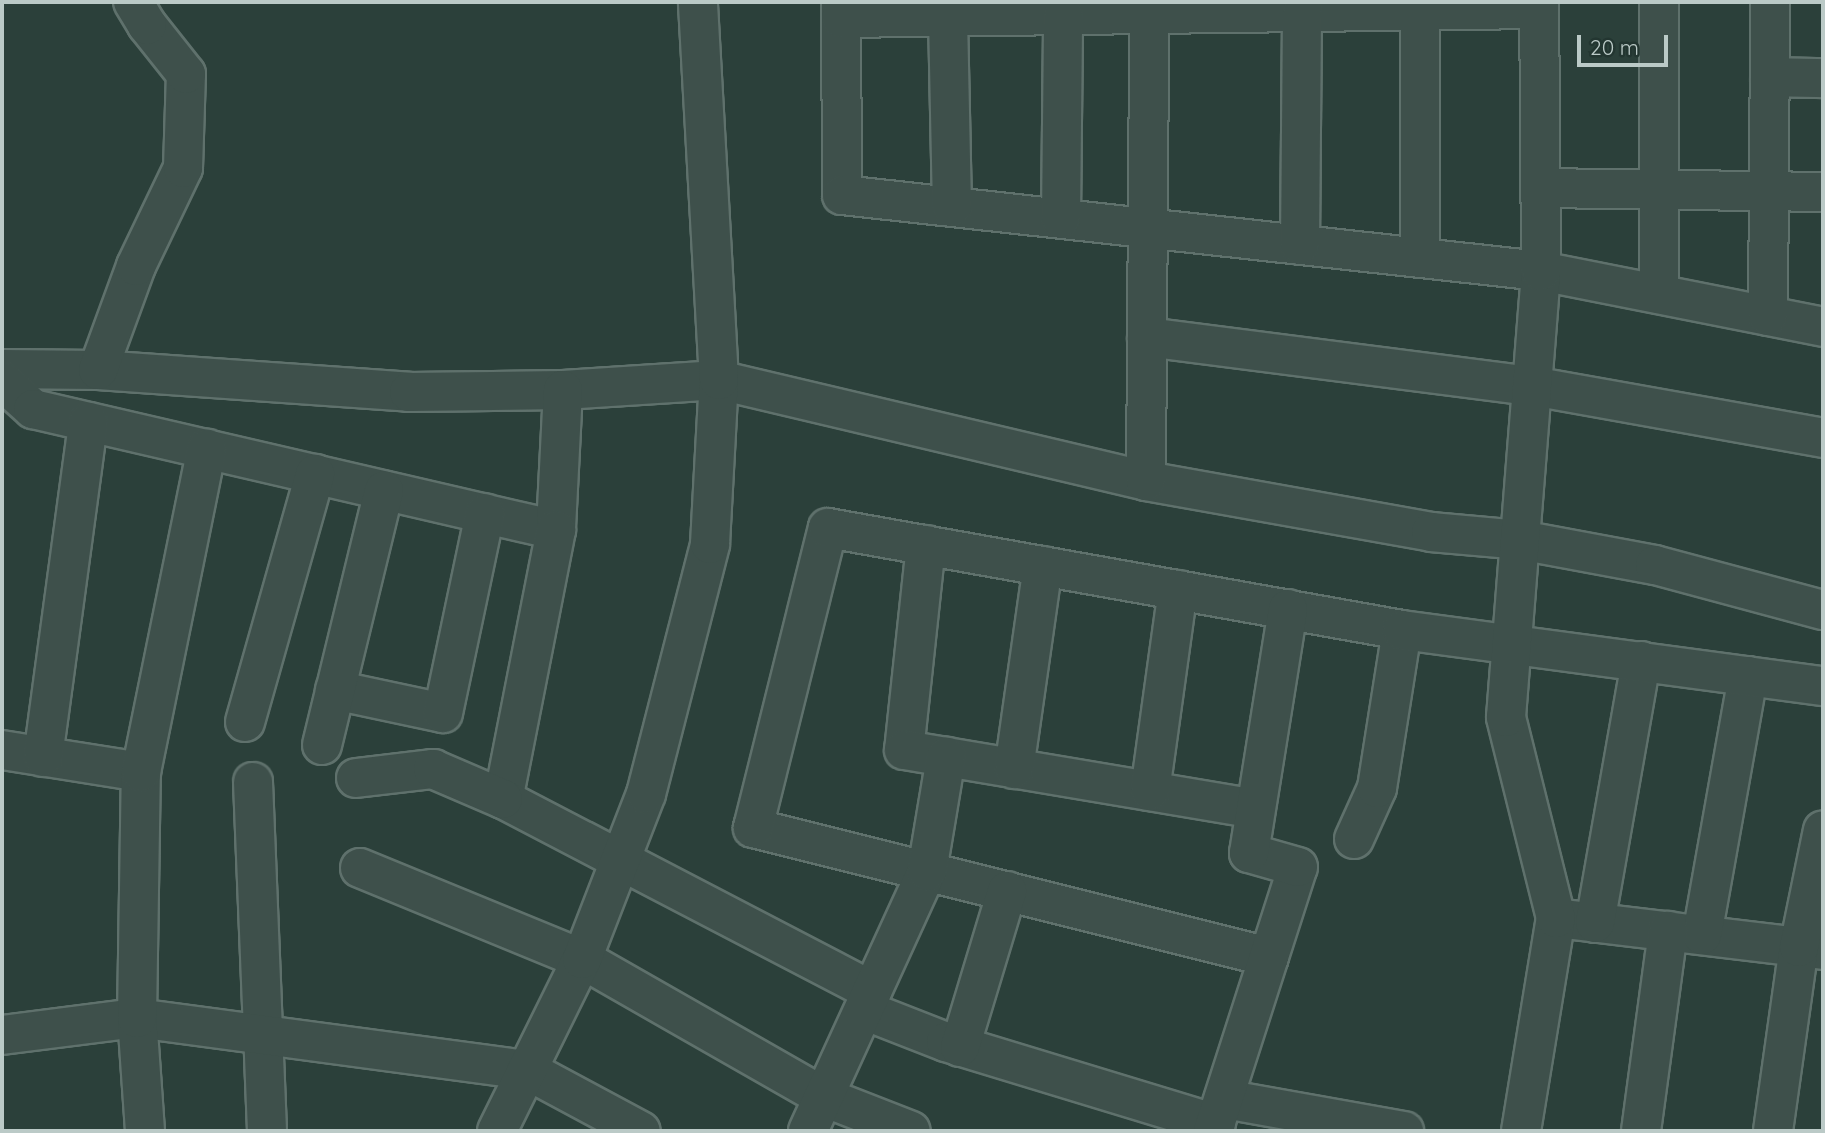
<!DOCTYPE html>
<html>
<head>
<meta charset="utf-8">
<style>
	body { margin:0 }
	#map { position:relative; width:1825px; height:1133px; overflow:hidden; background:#2b403a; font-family:Quicksand,sans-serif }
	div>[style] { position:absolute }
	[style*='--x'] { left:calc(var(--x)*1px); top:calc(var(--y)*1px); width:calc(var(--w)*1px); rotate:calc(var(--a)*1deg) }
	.roads { filter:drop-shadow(2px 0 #5f716c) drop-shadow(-2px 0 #5f716c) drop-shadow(0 2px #5f716c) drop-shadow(0 -2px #5f716c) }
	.minor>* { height:38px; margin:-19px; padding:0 19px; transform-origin:19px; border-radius:19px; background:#3e504b }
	span { translate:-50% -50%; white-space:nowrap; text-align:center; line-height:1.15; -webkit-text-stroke:6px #233631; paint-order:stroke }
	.frame { position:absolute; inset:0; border:4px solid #bbcac7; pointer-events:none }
	.scale { position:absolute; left:1577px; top:35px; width:91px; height:32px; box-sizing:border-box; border:4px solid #bbcac7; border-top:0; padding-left:9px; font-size:21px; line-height:24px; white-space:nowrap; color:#bbcac7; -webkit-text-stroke:5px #233631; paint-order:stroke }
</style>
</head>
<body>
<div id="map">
	<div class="roads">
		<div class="minor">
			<div style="--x:841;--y:2;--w:193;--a:89.7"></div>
			<div style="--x:842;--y:195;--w:703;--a:6.21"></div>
			<div style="--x:1541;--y:271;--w:288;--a:11.2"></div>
			<div style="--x:948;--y:17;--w:190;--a:88.8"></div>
			<div style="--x:841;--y:18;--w:698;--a:-0.74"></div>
			<div style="--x:1770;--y:77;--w:53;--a:1.1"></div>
			<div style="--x:1540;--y:188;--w:283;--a:0.8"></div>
			<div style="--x:1061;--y:218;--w:203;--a:-89.4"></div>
			<div style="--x:1300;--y:245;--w:233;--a:-89.5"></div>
			<div style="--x:1420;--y:258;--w:248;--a:-90"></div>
			<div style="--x:1659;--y:294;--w:292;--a:-90"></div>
			<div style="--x:1768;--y:316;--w:314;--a:-89.6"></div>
			<div style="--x:1147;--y:337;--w:388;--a:7.3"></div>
			<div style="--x:1532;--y:386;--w:296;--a:10.1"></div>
			<div style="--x:2;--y:369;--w:96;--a:0.6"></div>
			<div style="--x:98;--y:370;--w:312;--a:4"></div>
			<div style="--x:409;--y:392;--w:154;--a:-0.7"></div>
			<div style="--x:563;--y:390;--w:156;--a:-3.7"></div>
			<div style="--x:719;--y:380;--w:439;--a:13.3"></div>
			<div style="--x:1146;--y:481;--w:290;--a:10.1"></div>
			<div style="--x:1431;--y:532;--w:89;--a:5.1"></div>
			<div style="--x:1520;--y:540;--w:137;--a:10.5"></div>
			<div style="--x:1655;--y:565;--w:174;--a:15"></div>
			<div style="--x:98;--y:370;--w:111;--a:-69.9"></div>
			<div style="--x:136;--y:266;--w:109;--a:-64.4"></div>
			<div style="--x:183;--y:168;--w:94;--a:-88.2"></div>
			<div style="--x:186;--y:74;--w:63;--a:-128.5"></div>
			<div style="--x:147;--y:25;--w:27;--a:-121"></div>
			<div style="--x:2;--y:381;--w:42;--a:42.1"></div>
			<div style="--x:33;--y:409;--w:537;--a:13.03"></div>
			<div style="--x:563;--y:390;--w:140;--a:92.9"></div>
			<div style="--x:556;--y:530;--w:274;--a:101.1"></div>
			<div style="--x:503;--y:799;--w:416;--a:27.5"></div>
			<div style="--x:1146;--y:481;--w:479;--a:-89.6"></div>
			<div style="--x:926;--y:545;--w:206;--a:96.1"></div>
			<div style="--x:904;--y:750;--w:356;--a:9.5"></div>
			<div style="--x:335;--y:690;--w:110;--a:12"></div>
			<div style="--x:443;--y:713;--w:204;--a:-78.1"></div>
			<div style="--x:245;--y:722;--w:258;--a:-74.2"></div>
			<div style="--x:322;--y:745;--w:262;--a:-76.3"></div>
			<div style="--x:2;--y:750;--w:141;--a:9"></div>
			<div style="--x:43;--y:757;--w:338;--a:-82.3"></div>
			<div style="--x:1014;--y:769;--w:205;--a:-81.9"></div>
			<div style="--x:356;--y:778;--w:78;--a:-6.7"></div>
			<div style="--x:433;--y:769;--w:76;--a:23.2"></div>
			<div style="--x:253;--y:782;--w:349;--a:87.7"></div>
			<div style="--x:1150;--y:791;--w:203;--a:-82.1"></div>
			<div style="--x:1354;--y:839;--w:56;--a:-65.7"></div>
			<div style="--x:1377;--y:788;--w:160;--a:-81"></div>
			<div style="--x:360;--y:868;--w:240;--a:22.3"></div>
			<div style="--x:582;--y:959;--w:279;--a:29.7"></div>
			<div style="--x:824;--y:1097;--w:93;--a:21.3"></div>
			<div style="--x:1556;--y:918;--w:269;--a:6.8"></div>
			<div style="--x:1595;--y:923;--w:266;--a:-80"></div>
			<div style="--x:1702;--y:935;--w:263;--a:-79.9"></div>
			<div style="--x:1269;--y:957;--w:532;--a:-165.96"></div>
			<div style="--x:753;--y:828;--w:309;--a:-76"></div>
			<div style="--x:828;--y:528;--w:583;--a:10.08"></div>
			<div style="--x:1402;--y:630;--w:425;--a:7.6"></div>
			<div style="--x:864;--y:1010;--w:88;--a:21.3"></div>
			<div style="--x:946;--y:1042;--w:282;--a:16.9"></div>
			<div style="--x:2;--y:1035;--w:136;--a:-7.2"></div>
			<div style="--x:137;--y:1018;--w:393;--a:7.6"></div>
			<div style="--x:527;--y:1070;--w:129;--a:28.2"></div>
			<div style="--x:960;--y:1047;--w:163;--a:-73.2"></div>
			<div style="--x:1224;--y:1099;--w:183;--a:10.1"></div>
			<div style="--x:145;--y:1131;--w:113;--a:-94"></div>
			<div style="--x:137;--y:1018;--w:246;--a:-89.1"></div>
			<div style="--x:141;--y:772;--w:330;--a:-78.5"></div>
			<div style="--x:497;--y:1131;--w:192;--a:-63.7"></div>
			<div style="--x:582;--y:959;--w:177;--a:-68.8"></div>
			<div style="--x:646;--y:794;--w:258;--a:-75.6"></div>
			<div style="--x:710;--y:544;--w:164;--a:-86.9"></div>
			<div style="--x:719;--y:380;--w:379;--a:-93.2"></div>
			<div style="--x:808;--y:1131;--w:286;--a:-65.4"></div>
			<div style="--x:927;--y:871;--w:116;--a:-80.5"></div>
			<div style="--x:1213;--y:1131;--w:277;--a:-72.2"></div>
			<div style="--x:1298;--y:867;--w:51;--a:-164.1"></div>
			<div style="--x:1249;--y:853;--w:247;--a:-80.9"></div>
			<div style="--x:1521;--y:1131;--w:216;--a:-80.7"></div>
			<div style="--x:1556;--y:918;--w:207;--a:-104"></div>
			<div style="--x:1506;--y:717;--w:447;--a:-85.5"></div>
			<div style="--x:1541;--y:271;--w:269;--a:-90.4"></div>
			<div style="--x:1641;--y:1131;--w:202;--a:-82.3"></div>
			<div style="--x:1773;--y:1131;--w:186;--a:-82"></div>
			<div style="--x:1799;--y:947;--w:119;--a:-78.4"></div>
		</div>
	</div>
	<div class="frame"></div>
	<div class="scale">20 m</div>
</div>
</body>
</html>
